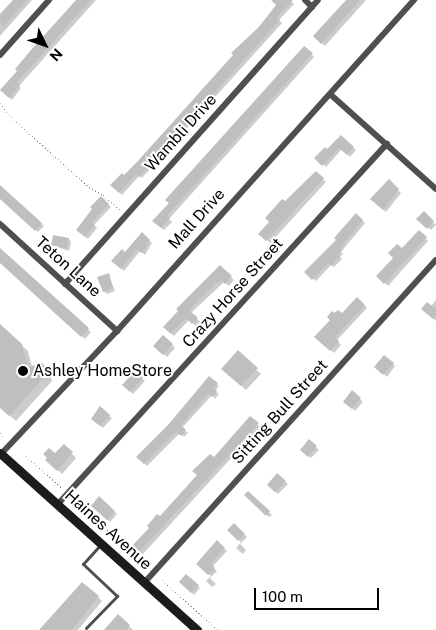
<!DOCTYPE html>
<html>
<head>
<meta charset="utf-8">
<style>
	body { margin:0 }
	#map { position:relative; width:436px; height:630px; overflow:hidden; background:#fff; font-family:"Public Sans",sans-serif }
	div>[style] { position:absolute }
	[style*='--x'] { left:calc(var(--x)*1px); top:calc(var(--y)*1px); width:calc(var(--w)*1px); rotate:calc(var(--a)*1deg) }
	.shadow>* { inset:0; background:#0003 }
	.building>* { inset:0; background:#bfbfbf }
	.path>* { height:1px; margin-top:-0.5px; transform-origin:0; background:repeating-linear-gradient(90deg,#717171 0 1px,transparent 0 3.5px) }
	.lane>* { height:3px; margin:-1.5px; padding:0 1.5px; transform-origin:1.5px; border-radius:1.5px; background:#4f4f4f }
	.street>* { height:6px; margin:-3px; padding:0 3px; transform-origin:3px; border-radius:3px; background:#4f4f4f }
	.secondary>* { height:9px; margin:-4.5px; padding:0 4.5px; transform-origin:4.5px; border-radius:4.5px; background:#1c1c1c }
	.dots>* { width:14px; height:14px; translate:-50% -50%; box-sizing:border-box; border:2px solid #fff; border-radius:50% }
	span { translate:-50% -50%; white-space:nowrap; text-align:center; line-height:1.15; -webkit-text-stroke:4px #fff; paint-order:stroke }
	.street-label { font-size:16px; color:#000 }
	.poi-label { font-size:16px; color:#000 }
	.left { translate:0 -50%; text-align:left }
	.north { position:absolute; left:20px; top:20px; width:50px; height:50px; -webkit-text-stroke:4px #fff; paint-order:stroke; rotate:132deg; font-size:14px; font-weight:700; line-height:20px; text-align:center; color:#000 }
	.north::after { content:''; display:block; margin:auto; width:18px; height:22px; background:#000; clip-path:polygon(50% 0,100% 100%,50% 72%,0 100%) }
	.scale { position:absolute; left:254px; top:588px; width:125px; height:22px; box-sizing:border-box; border:2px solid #000; border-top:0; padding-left:6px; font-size:15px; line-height:18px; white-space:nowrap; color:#000; -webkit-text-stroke:4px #fff; paint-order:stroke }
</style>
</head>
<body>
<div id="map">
	<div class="shadow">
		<div style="clip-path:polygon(14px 0,32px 0,0 36px,0 15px)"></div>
		<div style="clip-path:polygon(77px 0,96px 0,19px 86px,21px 88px,12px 100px,2px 90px)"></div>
		<div style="clip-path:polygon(280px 0,289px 0,294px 4px,279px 20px,282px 23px,142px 178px,139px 176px,122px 195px,112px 185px,124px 177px,259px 29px)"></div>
		<div style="clip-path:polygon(347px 0,366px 0,325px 46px,314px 36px)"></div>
		<div style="clip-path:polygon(304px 47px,314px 57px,169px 219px,172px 222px,164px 230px,154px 221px)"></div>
		<div style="clip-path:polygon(341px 136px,356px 150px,350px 157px,342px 149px,326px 167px,316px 158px,328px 151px)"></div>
		<div style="clip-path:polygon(316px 173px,326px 182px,270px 243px,260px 234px,285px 203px)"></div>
		<div style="clip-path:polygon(389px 181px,401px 193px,386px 212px,372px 199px)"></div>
		<div style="clip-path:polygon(0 187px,44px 226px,38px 232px,0 198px)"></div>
		<div style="clip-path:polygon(101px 198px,111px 207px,94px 225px,97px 228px,88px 239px,78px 230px)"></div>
		<div style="clip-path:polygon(424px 213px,436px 225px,431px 230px,418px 219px)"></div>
		<div style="clip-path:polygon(356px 215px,365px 223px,341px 252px,343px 254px,340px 257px,342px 259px,334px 267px,331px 265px,316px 281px,306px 272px,337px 240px)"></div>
		<div style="clip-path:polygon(419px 232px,428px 241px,388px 286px,378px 276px)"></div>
		<div style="clip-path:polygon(142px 234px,152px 243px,145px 255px,140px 251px,124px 271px,113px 261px,125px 253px)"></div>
		<div style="clip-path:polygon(69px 239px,71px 242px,69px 251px,52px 245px)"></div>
		<div style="clip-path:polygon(0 250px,91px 332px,85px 339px,0 262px)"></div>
		<div style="clip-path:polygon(220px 267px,234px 280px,229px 286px,224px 282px,191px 313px,200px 322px,196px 326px,189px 320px,174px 336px,165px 327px)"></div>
		<div style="clip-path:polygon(108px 274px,115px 291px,107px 294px,104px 291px)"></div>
		<div style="clip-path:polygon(357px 299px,367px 308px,337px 340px,341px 345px,334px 353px,316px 337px,331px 320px,342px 315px)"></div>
		<div style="clip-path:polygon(436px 300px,436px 321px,422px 309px,431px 306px)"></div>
		<div style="clip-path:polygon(0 326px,28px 351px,32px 367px,43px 364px,49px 370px,52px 381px,16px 421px,0 407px)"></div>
		<div style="clip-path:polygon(163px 337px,175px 348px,167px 357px,155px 346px)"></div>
		<div style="clip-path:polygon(238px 352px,261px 374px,246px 390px,223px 369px)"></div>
		<div style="clip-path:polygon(385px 357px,395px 366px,387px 377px,376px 367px)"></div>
		<div style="clip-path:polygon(112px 370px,118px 376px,115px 379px,109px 374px)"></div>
		<div style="clip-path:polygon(135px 372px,145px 381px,133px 394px,124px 385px)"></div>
		<div style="clip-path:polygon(209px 377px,219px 386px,215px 391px,219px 394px,215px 399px,212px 395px,182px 428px,188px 433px,184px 437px,180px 433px,147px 466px,138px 457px,169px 426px)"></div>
		<div style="clip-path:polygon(353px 392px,363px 402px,355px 411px,345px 401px)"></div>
		<div style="clip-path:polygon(100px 408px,112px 418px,103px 428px,93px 419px)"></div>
		<div style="clip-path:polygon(250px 418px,260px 427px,142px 555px,133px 547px)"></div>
		<div style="clip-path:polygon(309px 441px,319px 450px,311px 458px,301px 450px)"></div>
		<div style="clip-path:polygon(64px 445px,76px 458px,62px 474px,47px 460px)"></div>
		<div style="clip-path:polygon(277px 475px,288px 484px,278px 494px,268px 485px)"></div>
		<div style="clip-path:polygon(248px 493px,272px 515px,269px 517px,246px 495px)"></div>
		<div style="clip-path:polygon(99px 498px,117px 514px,110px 522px,92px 506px)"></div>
		<div style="clip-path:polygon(234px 525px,247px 537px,240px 544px,246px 550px,243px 554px,236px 548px,241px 542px,229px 530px)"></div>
		<div style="clip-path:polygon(217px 542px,227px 551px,212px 567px,217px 571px,210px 578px,216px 584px,212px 587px,206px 581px,211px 576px,198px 564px)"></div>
		<div style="clip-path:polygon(186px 575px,200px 588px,194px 595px,180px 582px)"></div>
		<div style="clip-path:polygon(98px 597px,102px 601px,78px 630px,41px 630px)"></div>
		<div style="clip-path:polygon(118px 616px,133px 630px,106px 630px)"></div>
	</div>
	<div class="building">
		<div style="clip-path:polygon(13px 0,27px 0,4px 26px,0 23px,0 14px)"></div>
		<div style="clip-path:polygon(76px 0,91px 0,17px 82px,20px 85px,9px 98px,0 90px,17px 71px,15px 69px,31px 50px)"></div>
		<div style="clip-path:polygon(271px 0,293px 0,277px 17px,280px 19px,268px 33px,139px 177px,136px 174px,119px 193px,110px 185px,122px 173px,124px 175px,137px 162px,233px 55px,231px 53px,258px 28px,276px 5px)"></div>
		<div style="clip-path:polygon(346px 0,360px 0,321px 44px,313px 36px)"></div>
		<div style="clip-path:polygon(304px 46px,313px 53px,167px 216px,170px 218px,161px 228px,152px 221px,169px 203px,165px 200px)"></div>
		<div style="clip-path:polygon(341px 135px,354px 147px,347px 155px,339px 148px,322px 166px,314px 158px,325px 147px,327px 149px)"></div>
		<div style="clip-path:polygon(316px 171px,324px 178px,266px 241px,258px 234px,269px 222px,265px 218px,282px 199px,285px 201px)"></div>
		<div style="clip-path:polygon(389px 179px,399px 189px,383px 210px,370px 199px)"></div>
		<div style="clip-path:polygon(0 185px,42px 223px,35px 231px,0 199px)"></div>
		<div style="clip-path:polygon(101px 196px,109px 204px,92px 222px,95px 225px,85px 237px,76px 230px,92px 209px,90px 207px)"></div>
		<div style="clip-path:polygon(424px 211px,434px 221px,427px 229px,416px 219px)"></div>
		<div style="clip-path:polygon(356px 213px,363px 220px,340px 248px,342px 250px,338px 254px,340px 256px,331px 266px,328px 263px,312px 280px,304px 272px,336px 240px,334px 238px)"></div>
		<div style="clip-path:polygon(419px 230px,427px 237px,384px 284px,376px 276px,393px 258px,388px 253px,397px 244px,402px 248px)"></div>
		<div style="clip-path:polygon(142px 232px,150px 240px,147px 244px,148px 245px,141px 253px,137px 249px,121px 269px,111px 261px,122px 249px,125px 252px)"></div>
		<div style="clip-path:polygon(53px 235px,69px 238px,66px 249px,51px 245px)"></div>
		<div style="clip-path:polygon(0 248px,89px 328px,81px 337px,0 263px)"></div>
		<div style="clip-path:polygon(220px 265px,232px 276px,225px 284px,221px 280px,215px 284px,189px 310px,198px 318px,192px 324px,186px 318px,171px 334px,163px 327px,178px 311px,176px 309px)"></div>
		<div style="clip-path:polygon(109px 273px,113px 288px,103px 292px,97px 277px)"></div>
		<div style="clip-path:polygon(357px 297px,365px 305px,335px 337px,339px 341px,330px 351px,314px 337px,330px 320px,327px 317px,332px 311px,334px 313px,338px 310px,342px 313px)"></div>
		<div style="clip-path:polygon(427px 302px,436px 309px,436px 316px,433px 319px,421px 309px)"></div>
		<div style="clip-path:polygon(0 324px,22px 344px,28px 367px,43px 363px,47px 374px,9px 416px,0 408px)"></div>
		<div style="clip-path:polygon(163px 335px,173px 344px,163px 355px,153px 346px)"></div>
		<div style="clip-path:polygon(238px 350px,258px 368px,241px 386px,221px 369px)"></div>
		<div style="clip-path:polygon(384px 355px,394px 363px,383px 375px,374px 367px)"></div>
		<div style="clip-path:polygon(135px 371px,143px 378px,130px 392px,122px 385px)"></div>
		<div style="clip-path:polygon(209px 376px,218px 383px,213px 387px,217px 391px,212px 397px,208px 394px,181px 425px,186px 430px,181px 436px,176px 432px,144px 464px,136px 457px,168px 425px)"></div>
		<div style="clip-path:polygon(352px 390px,361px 398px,352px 409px,343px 402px)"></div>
		<div style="clip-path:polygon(100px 406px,110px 415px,100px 426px,91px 419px)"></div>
		<div style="clip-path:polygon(250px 416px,259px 423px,138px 553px,131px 547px,149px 528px,147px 526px,157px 514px,160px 516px,197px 475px,192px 471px,210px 454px,214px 457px)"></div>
		<div style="clip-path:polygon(309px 439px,317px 446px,308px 457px,300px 450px)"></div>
		<div style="clip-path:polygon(64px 444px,73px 452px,57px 471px,45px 460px,47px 458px,43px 454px,49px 448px,55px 453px)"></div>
		<div style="clip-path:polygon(277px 473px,286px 481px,275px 492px,267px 485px)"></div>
		<div style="clip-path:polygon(248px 491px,270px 511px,266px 516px,244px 495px)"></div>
		<div style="clip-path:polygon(99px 496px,115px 511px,107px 520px,91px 506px)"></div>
		<div style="clip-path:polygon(234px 523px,245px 534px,238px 541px,227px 530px)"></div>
		<div style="clip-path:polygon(217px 540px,225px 548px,211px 563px,215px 568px,208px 575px,196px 564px)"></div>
		<div style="clip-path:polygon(186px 574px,199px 585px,191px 593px,179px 582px)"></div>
		<div style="clip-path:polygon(82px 582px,99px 596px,72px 630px,39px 630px)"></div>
		<div style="clip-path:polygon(118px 614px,130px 625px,126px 630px,104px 630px)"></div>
	</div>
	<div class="path">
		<div style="--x:0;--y:103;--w:18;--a:52"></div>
		<div style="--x:11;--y:117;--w:105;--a:41.9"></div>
		<div style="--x:89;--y:187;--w:16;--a:30"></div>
		<div style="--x:103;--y:195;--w:23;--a:41"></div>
		<div style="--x:0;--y:433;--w:4;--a:45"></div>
		<div style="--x:26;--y:456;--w:48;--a:41.6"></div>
		<div style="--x:76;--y:501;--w:96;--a:42.5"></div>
		<div style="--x:162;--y:580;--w:75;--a:41.8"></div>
	</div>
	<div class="lane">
		<div style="--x:86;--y:628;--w:45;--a:-45.9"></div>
		<div style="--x:117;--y:596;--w:47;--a:-136.7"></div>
		<div style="--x:83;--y:564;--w:27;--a:-48"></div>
	</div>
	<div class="street">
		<div style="--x:305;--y:0;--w:10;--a:45"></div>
		<div style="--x:0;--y:55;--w:74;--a:-48.3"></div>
		<div style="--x:330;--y:94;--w:142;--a:41.9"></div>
		<div style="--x:0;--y:224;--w:159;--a:42.4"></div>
		<div style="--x:65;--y:284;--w:380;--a:-48.3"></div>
		<div style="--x:1;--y:454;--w:169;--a:-46.7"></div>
		<div style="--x:117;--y:331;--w:445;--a:-48.1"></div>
		<div style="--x:58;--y:504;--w:488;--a:-47.6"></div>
		<div style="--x:144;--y:583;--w:435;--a:-47.9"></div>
	</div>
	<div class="secondary">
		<div style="--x:0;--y:453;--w:265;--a:41.9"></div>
	</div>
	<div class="dots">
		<div style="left:23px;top:371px;background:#000"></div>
	</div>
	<div class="street-label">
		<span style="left:181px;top:133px;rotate:-48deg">Wambli Drive</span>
		<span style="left:197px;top:219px;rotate:-48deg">Mall Drive</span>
		<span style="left:68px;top:267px;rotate:42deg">Teton Lane</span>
		<span style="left:233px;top:293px;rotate:-48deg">Crazy Horse Street</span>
		<span style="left:280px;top:412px;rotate:-48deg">Sitting Bull Street</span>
		<span style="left:108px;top:530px;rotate:42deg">Haines Avenue</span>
	</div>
	<div class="poi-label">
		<span class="left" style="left:33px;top:371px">Ashley HomeStore</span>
	</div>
	<div class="north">N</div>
	<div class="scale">100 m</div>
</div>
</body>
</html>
